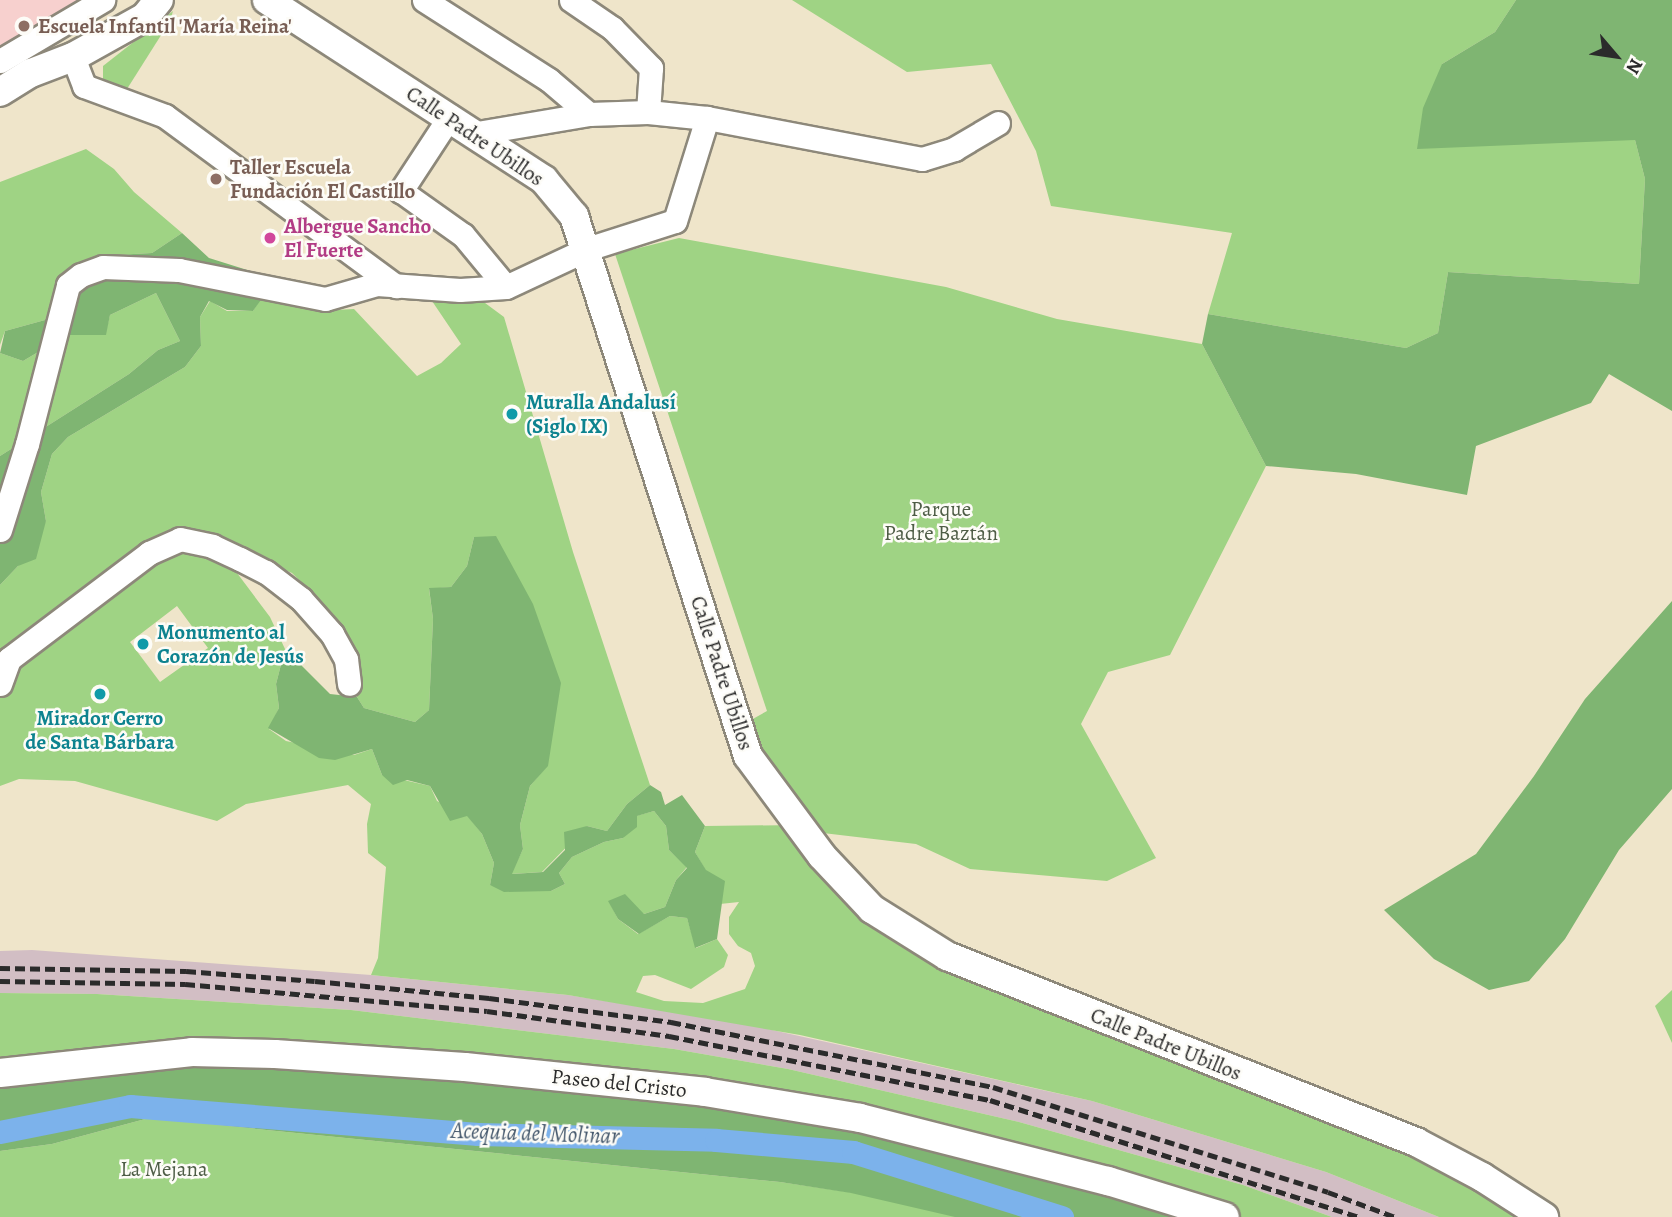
<!DOCTYPE html>
<html>
<head>
<meta charset="utf-8">
<style>
	body { margin:0 }
	#map { position:relative; width:1672px; height:1217px; overflow:hidden; background:#efe5ca; font-family:Alegreya,serif }
	div>[style] { position:absolute }
	[style*='--x'] { left:calc(var(--x)*1px); top:calc(var(--y)*1px); width:calc(var(--w)*1px); rotate:calc(var(--a)*1deg) }
	.built>* { inset:0; background:#f7d0ce }
	.industrial>* { inset:0; background:#d2bec4 }
	.green>* { inset:0; background:#9fd384 }
	.forest>* { inset:0; background:#7fb572 }
	.canal>* { height:23px; margin:-11.5px; padding:0 11.5px; transform-origin:11.5px; border-radius:11.5px; background:#7cb2eb }
	.roads { filter:drop-shadow(2px 0 #8d887a) drop-shadow(-2px 0 #8d887a) drop-shadow(0 2px #8d887a) drop-shadow(0 -2px #8d887a) }
	.minor>* { height:23px; margin:-11.5px; padding:0 11.5px; transform-origin:11.5px; border-radius:11.5px; background:#fff }
	.tertiary>* { height:28px; margin:-14px; padding:0 14px; transform-origin:14px; border-radius:14px; background:#fff }
	.rail>* { height:5px; margin-top:-2.5px; transform-origin:0; background:repeating-linear-gradient(90deg,#2b2b2b 0 10px,transparent 0 15px) }
	.dots>* { width:19px; height:19px; translate:-50% -50%; box-sizing:border-box; border:4px solid #fdfcf7; border-radius:50% }
	span { translate:-50% -50%; white-space:nowrap; text-align:center; line-height:1.15; -webkit-text-stroke:5px #fdfcf7; paint-order:stroke }
	.education-label { font-size:21px; color:#785e54; font-weight:700 }
	.left { translate:0 -50%; text-align:left }
	.street-label { font-size:21px; color:#2b2b2b }
	.hotel-label { font-size:21px; color:#b23c85; font-weight:700 }
	.culture-label { font-size:21px; color:#0d838f; font-weight:700 }
	.park-label { font-size:21px; color:#4e5d46 }
	.water-label { font-size:23px; color:#475a6e; font-style:italic }
	.north { position:absolute; left:1581px; top:21px; width:70px; height:70px; -webkit-text-stroke:5px #fdfcf7; paint-order:stroke; rotate:119deg; font-size:19px; font-weight:700; line-height:28px; text-align:center; color:#2b2b2b }
	.north::after { content:''; display:block; margin:auto; width:24px; height:32px; background:#2b2b2b; clip-path:polygon(50% 0,100% 100%,50% 72%,0 100%) }
</style>
</head>
<body>
<div id="map">
	<div class="built">
		<div style="clip-path:polygon(0 0,97px 0,0 53px)"></div>
	</div>
	<div class="industrial">
		<div style="clip-path:polygon(32px 950px,371px 975px,568px 995px,731px 1021px,1092px 1101px,1326px 1172px,1439px 1217px,1332px 1217px,1243px 1185px,1019px 1122px,788px 1069px,674px 1049px,351px 1010px,97px 994px,0 993px,0 951px)"></div>
	</div>
	<div class="green">
		<div style="clip-path:polygon(792px 0,1516px 0,1495px 32px,1442px 64px,1635px 140px,1645px 179px,1639px 284px,1448px 272px,1438px 333px,1406px 348px,1208px 314px,1232px 233px,1051px 206px,1036px 151px,991px 64px,907px 72px)"></div>
		<div style="clip-path:polygon(173px 11px,170px 21px,127px 89px,121px 90px,103px 82px,103px 66px)"></div>
		<div style="clip-path:polygon(86px 149px,114px 169px,134px 192px,182px 233px,152px 253px,115px 255px,57px 291px,45px 320px,5px 331px,0 345px,0 182px)"></div>
		<div style="clip-path:polygon(679px 238px,946px 287px,1057px 319px,1202px 344px,1266px 466px,1170px 655px,1108px 672px,1081px 724px,1156px 858px,1107px 881px,970px 869px,916px 844px,806px 831px,742px 725px,767px 711px,615px 254px)"></div>
		<div style="clip-path:polygon(156px 293px,180px 341px,158px 350px,129px 374px,0 456px,0 353px,23px 361px,67px 335px,105px 335px,110px 315px)"></div>
		<div style="clip-path:polygon(evenodd,262px 296px,316px 311px,354px 309px,417px 376px,441px 363px,461px 344px,432px 301px,481px 300px,504px 317px,573px 552px,650px 785px,627px 804px,607px 831px,587px 826px,542px 872px,511px 874px,523px 849px,520px 825px,530px 786px,548px 765px,474px 537px,467px 566px,451px 587px,429px 589px,433px 619px,429px 710px,415px 722px,364px 708px,357px 697px,357px 658px,333px 614px,292px 573px,245px 552px,234px 569px,270px 617px,285px 649px,276px 684px,279px 708px,269px 729px,286px 741px,354px 755px,372px 749px,382px 775px,430px 786px,437px 801px,467px 815px,482px 834px,494px 863px,490px 885px,551px 891px,565px 884px,559px 873px,572px 857px,604px 842px,623px 838px,636px 816px,654px 811px,666px 826px,669px 850px,687px 867px,676px 880px,665px 907px,644px 914px,609px 901px,618px 919px,638px 934px,670px 916px,687px 918px,696px 948px,717px 939px,728px 955px,724px 967px,691px 989px,655px 975px,643px 976px,636px 992px,664px 1001px,703px 1003px,745px 989px,755px 966px,751px 953px,738px 946px,729px 934px,729px 917px,739px 902px,720px 904px,721px 897px,695px 852px,705px 826px,797px 825px,869px 910px,1414px 1143px,1527px 1217px,1439px 1217px,1326px 1172px,1092px 1101px,800px 1035px,568px 995px,371px 975px,378px 958px,386px 867px,368px 853px,367px 824px,371px 804px,348px 785px,246px 804px,217px 821px,75px 781px,19px 779px,0 786px,0 585px,18px 566px,46px 521px,41px 492px,52px 454px,68px 437px,185px 367px,201px 346px,200px 317px,210px 301px,227px 311px,253px 311px,262px 296px,177px 606px,208px 648px,160px 682px,130px 642px,177px 606px)"></div>
		<div style="clip-path:polygon(1672px 990px,1672px 1043px,1655px 1006px)"></div>
		<div style="clip-path:polygon(0 993px,97px 994px,351px 1010px,674px 1049px,788px 1069px,1019px 1122px,1243px 1185px,1332px 1217px,1186px 1217px,0 1072px)"></div>
		<div style="clip-path:polygon(149px 1118px,780px 1182px,978px 1211px,992px 1217px,0 1217px,0 1151px,52px 1144px)"></div>
	</div>
	<div class="forest">
		<div style="clip-path:polygon(1516px 0,1672px 0,1672px 411px,1609px 374px,1591px 403px,1476px 446px,1467px 495px,1356px 474px,1266px 466px,1202px 344px,1208px 314px,1406px 348px,1438px 333px,1448px 272px,1639px 284px,1645px 179px,1635px 140px,1417px 149px,1423px 108px,1442px 64px,1495px 32px)"></div>
		<div style="clip-path:polygon(182px 233px,209px 258px,276px 279px,253px 311px,227px 310px,209px 301px,200px 317px,201px 346px,185px 367px,68px 437px,52px 454px,41px 492px,46px 521px,36px 559px,18px 566px,0 585px,0 456px,129px 374px,158px 350px,180px 341px,156px 293px,110px 315px,106px 335px,67px 335px,23px 361px,0 353px,5px 331px,45px 320px,68px 272px,115px 255px,152px 253px)"></div>
		<div style="clip-path:polygon(496px 536px,533px 604px,561px 683px,548px 766px,530px 786px,520px 825px,523px 849px,512px 874px,543px 872px,565px 850px,564px 832px,587px 826px,607px 831px,627px 804px,650px 785px,661px 792px,665px 805px,682px 795px,705px 826px,695px 852px,706px 870px,725px 881px,717px 939px,695px 948px,687px 918px,670px 916px,639px 934px,618px 919px,608px 901px,625px 894px,644px 914px,665px 907px,676px 880px,687px 868px,669px 850px,666px 826px,654px 811px,637px 816px,637px 827px,623px 838px,604px 842px,572px 857px,559px 873px,565px 884px,551px 891px,504px 892px,490px 885px,494px 863px,482px 834px,467px 816px,450px 821px,430px 786px,407px 780px,393px 785px,382px 775px,372px 749px,335px 760px,319px 758px,268px 728px,279px 708px,276px 684px,285px 649px,330px 694px,357px 697px,364px 708px,415px 722px,429px 710px,433px 619px,429px 588px,451px 587px,467px 566px,474px 537px)"></div>
		<div style="clip-path:polygon(1672px 601px,1672px 789px,1619px 850px,1565px 939px,1529px 981px,1489px 990px,1434px 959px,1384px 910px,1476px 854px,1534px 776px,1585px 699px)"></div>
		<div style="clip-path:polygon(201px 1055px,835px 1110px,1186px 1217px,955px 1217px,851px 1193px,780px 1182px,149px 1118px,52px 1144px,0 1151px,0 1072px)"></div>
	</div>
	<div class="canal">
		<div style="--x:0;--y:1132;--w:133;--a:-11.3"></div>
		<div style="--x:130;--y:1106;--w:349;--a:4.6"></div>
		<div style="--x:478;--y:1134;--w:238;--a:1.4"></div>
		<div style="--x:716;--y:1140;--w:138;--a:5"></div>
		<div style="--x:853;--y:1152;--w:219;--a:17.3"></div>
	</div>
	<div class="roads">
		<div class="minor">
			<div style="--x:424;--y:0;--w:148;--a:32.6"></div>
			<div style="--x:549;--y:80;--w:52;--a:40.4"></div>
			<div style="--x:571;--y:0;--w:50;--a:34.3"></div>
			<div style="--x:612;--y:28;--w:56;--a:45.7"></div>
			<div style="--x:651;--y:68;--w:44;--a:93.9"></div>
			<div style="--x:73;--y:57;--w:31;--a:69"></div>
			<div style="--x:84;--y:86;--w:86;--a:20.3"></div>
			<div style="--x:165;--y:116;--w:287;--a:36.4"></div>
			<div style="--x:0;--y:61;--w:120;--a:-30.6"></div>
			<div style="--x:450;--y:116;--w:90;--a:123.2"></div>
			<div style="--x:401;--y:191;--w:76;--a:35.4"></div>
			<div style="--x:463;--y:235;--w:67;--a:50.4"></div>
			<div style="--x:477;--y:133;--w:114;--a:-9.6"></div>
			<div style="--x:589;--y:114;--w:59;--a:-1.9"></div>
			<div style="--x:648;--y:112;--w:59;--a:5.8"></div>
			<div style="--x:707;--y:118;--w:219;--a:10.8"></div>
			<div style="--x:922;--y:159;--w:34;--a:-17"></div>
			<div style="--x:954;--y:149;--w:51;--a:-30.6"></div>
			<div style="--x:0;--y:530;--w:90;--a:-72.6"></div>
			<div style="--x:27;--y:444;--w:164;--a:-75.5"></div>
			<div style="--x:68;--y:285;--w:16;--a:-38"></div>
			<div style="--x:81;--y:275;--w:23;--a:-20"></div>
			<div style="--x:103;--y:267;--w:76;--a:2.3"></div>
			<div style="--x:179;--y:270;--w:149;--a:11.2"></div>
			<div style="--x:325;--y:299;--w:54;--a:-16.1"></div>
			<div style="--x:377;--y:284;--w:83;--a:4.1"></div>
			<div style="--x:460;--y:290;--w:46;--a:-3.7"></div>
			<div style="--x:506;--y:287;--w:89;--a:-25.1"></div>
			<div style="--x:587;--y:249;--w:92;--a:-17.7"></div>
			<div style="--x:675;--y:221;--w:108;--a:-72.7"></div>
			<div style="--x:0;--y:684;--w:27;--a:-70"></div>
			<div style="--x:9;--y:659;--w:176;--a:-37.1"></div>
			<div style="--x:149;--y:553;--w:34;--a:-24"></div>
			<div style="--x:180;--y:539;--w:33;--a:12"></div>
			<div style="--x:212;--y:546;--w:31;--a:25"></div>
			<div style="--x:240;--y:559;--w:29;--a:27"></div>
			<div style="--x:266;--y:572;--w:44;--a:37.6"></div>
			<div style="--x:301;--y:599;--w:47;--a:48.5"></div>
			<div style="--x:332;--y:634;--w:29;--a:61"></div>
			<div style="--x:346;--y:659;--w:25;--a:83"></div>
		</div>
		<div class="tertiary">
			<div style="--x:267;--y:0;--w:330;--a:33"></div>
			<div style="--x:544;--y:180;--w:47;--a:50.2"></div>
			<div style="--x:574;--y:216;--w:567;--a:72.14"></div>
			<div style="--x:748;--y:756;--w:124;--a:53.5"></div>
			<div style="--x:822;--y:856;--w:73;--a:46.7"></div>
			<div style="--x:872;--y:909;--w:89;--a:32.1"></div>
			<div style="--x:947;--y:956;--w:505;--a:21.63"></div>
			<div style="--x:1416;--y:1142;--w:75;--a:27.9"></div>
			<div style="--x:1482;--y:1177;--w:74;--a:32.8"></div>
			<div style="--x:0;--y:92;--w:36;--a:-32"></div>
			<div style="--x:31;--y:73;--w:45;--a:-20.9"></div>
			<div style="--x:73;--y:57;--w:82;--a:-29.1"></div>
			<div style="--x:145;--y:17;--w:22;--a:-51"></div>
			<div style="--x:0;--y:1073;--w:193;--a:-6.2"></div>
			<div style="--x:192;--y:1052;--w:83;--a:1.4"></div>
			<div style="--x:275;--y:1054;--w:190;--a:3.9"></div>
			<div style="--x:465;--y:1067;--w:241;--a:5.9"></div>
			<div style="--x:705;--y:1092;--w:157;--a:9.5"></div>
			<div style="--x:860;--y:1118;--w:256;--a:14.3"></div>
			<div style="--x:1108;--y:1181;--w:122;--a:17.1"></div>
		</div>
	</div>
	<div class="rail">
		<div style="--x:0;--y:968;--w:186;--a:0.9"></div>
		<div style="--x:186;--y:971;--w:129;--a:4.4"></div>
		<div style="--x:315;--y:981;--w:175;--a:5.6"></div>
		<div style="--x:489;--y:998;--w:184;--a:7.5"></div>
		<div style="--x:671;--y:1022;--w:328;--a:11.4"></div>
		<div style="--x:993;--y:1087;--w:351;--a:17.4"></div>
		<div style="--x:1328;--y:1192;--w:72;--a:20.5"></div>
		<div style="--x:0;--y:981;--w:185;--a:0.9"></div>
		<div style="--x:185;--y:984;--w:303;--a:5.1"></div>
		<div style="--x:487;--y:1011;--w:184;--a:7.8"></div>
		<div style="--x:669;--y:1036;--w:327;--a:11.3"></div>
		<div style="--x:990;--y:1100;--w:386;--a:17.6"></div>
	</div>
	<div class="dots">
		<div style="left:24px;top:26px;background:#8d6e63"></div>
		<div style="left:216px;top:179px;background:#8d6e63"></div>
		<div style="left:270px;top:238px;background:#d1479c"></div>
		<div style="left:512px;top:414px;background:#0f9aa8"></div>
		<div style="left:143px;top:644px;background:#0f9aa8"></div>
		<div style="left:100px;top:694px;background:#0f9aa8"></div>
	</div>
	<div class="education-label">
		<span class="left" style="left:38px;top:26px">Escuela Infantil 'María Reina'</span>
		<span class="left" style="left:230px;top:179px">Taller Escuela<br>Fundación El Castillo</span>
	</div>
	<div class="street-label">
		<span style="left:475px;top:136px;rotate:34deg">Calle Padre Ubillos</span>
		<span style="left:722px;top:673px;rotate:72deg">Calle Padre Ubillos</span>
		<span style="left:1166px;top:1044px;rotate:22deg">Calle Padre Ubillos</span>
		<span style="left:619px;top:1083px;rotate:6deg">Paseo del Cristo</span>
	</div>
	<div class="hotel-label">
		<span class="left" style="left:284px;top:238px">Albergue Sancho<br>El Fuerte</span>
	</div>
	<div class="culture-label">
		<span class="left" style="left:526px;top:414px">Muralla Andalusí<br>(Siglo IX)</span>
		<span class="left" style="left:157px;top:644px">Monumento al<br>Corazón de Jesús</span>
		<span style="left:100px;top:730px">Mirador Cerro<br>de Santa Bárbara</span>
	</div>
	<div class="park-label">
		<span style="left:941px;top:521px">Parque<br>Padre Baztán</span>
		<span style="left:164px;top:1169px">La Mejana</span>
	</div>
	<div class="water-label">
		<span style="left:535px;top:1134px;rotate:2deg">Acequia del Molinar</span>
	</div>
	<div class="north">N</div>
</div>
</body>
</html>
